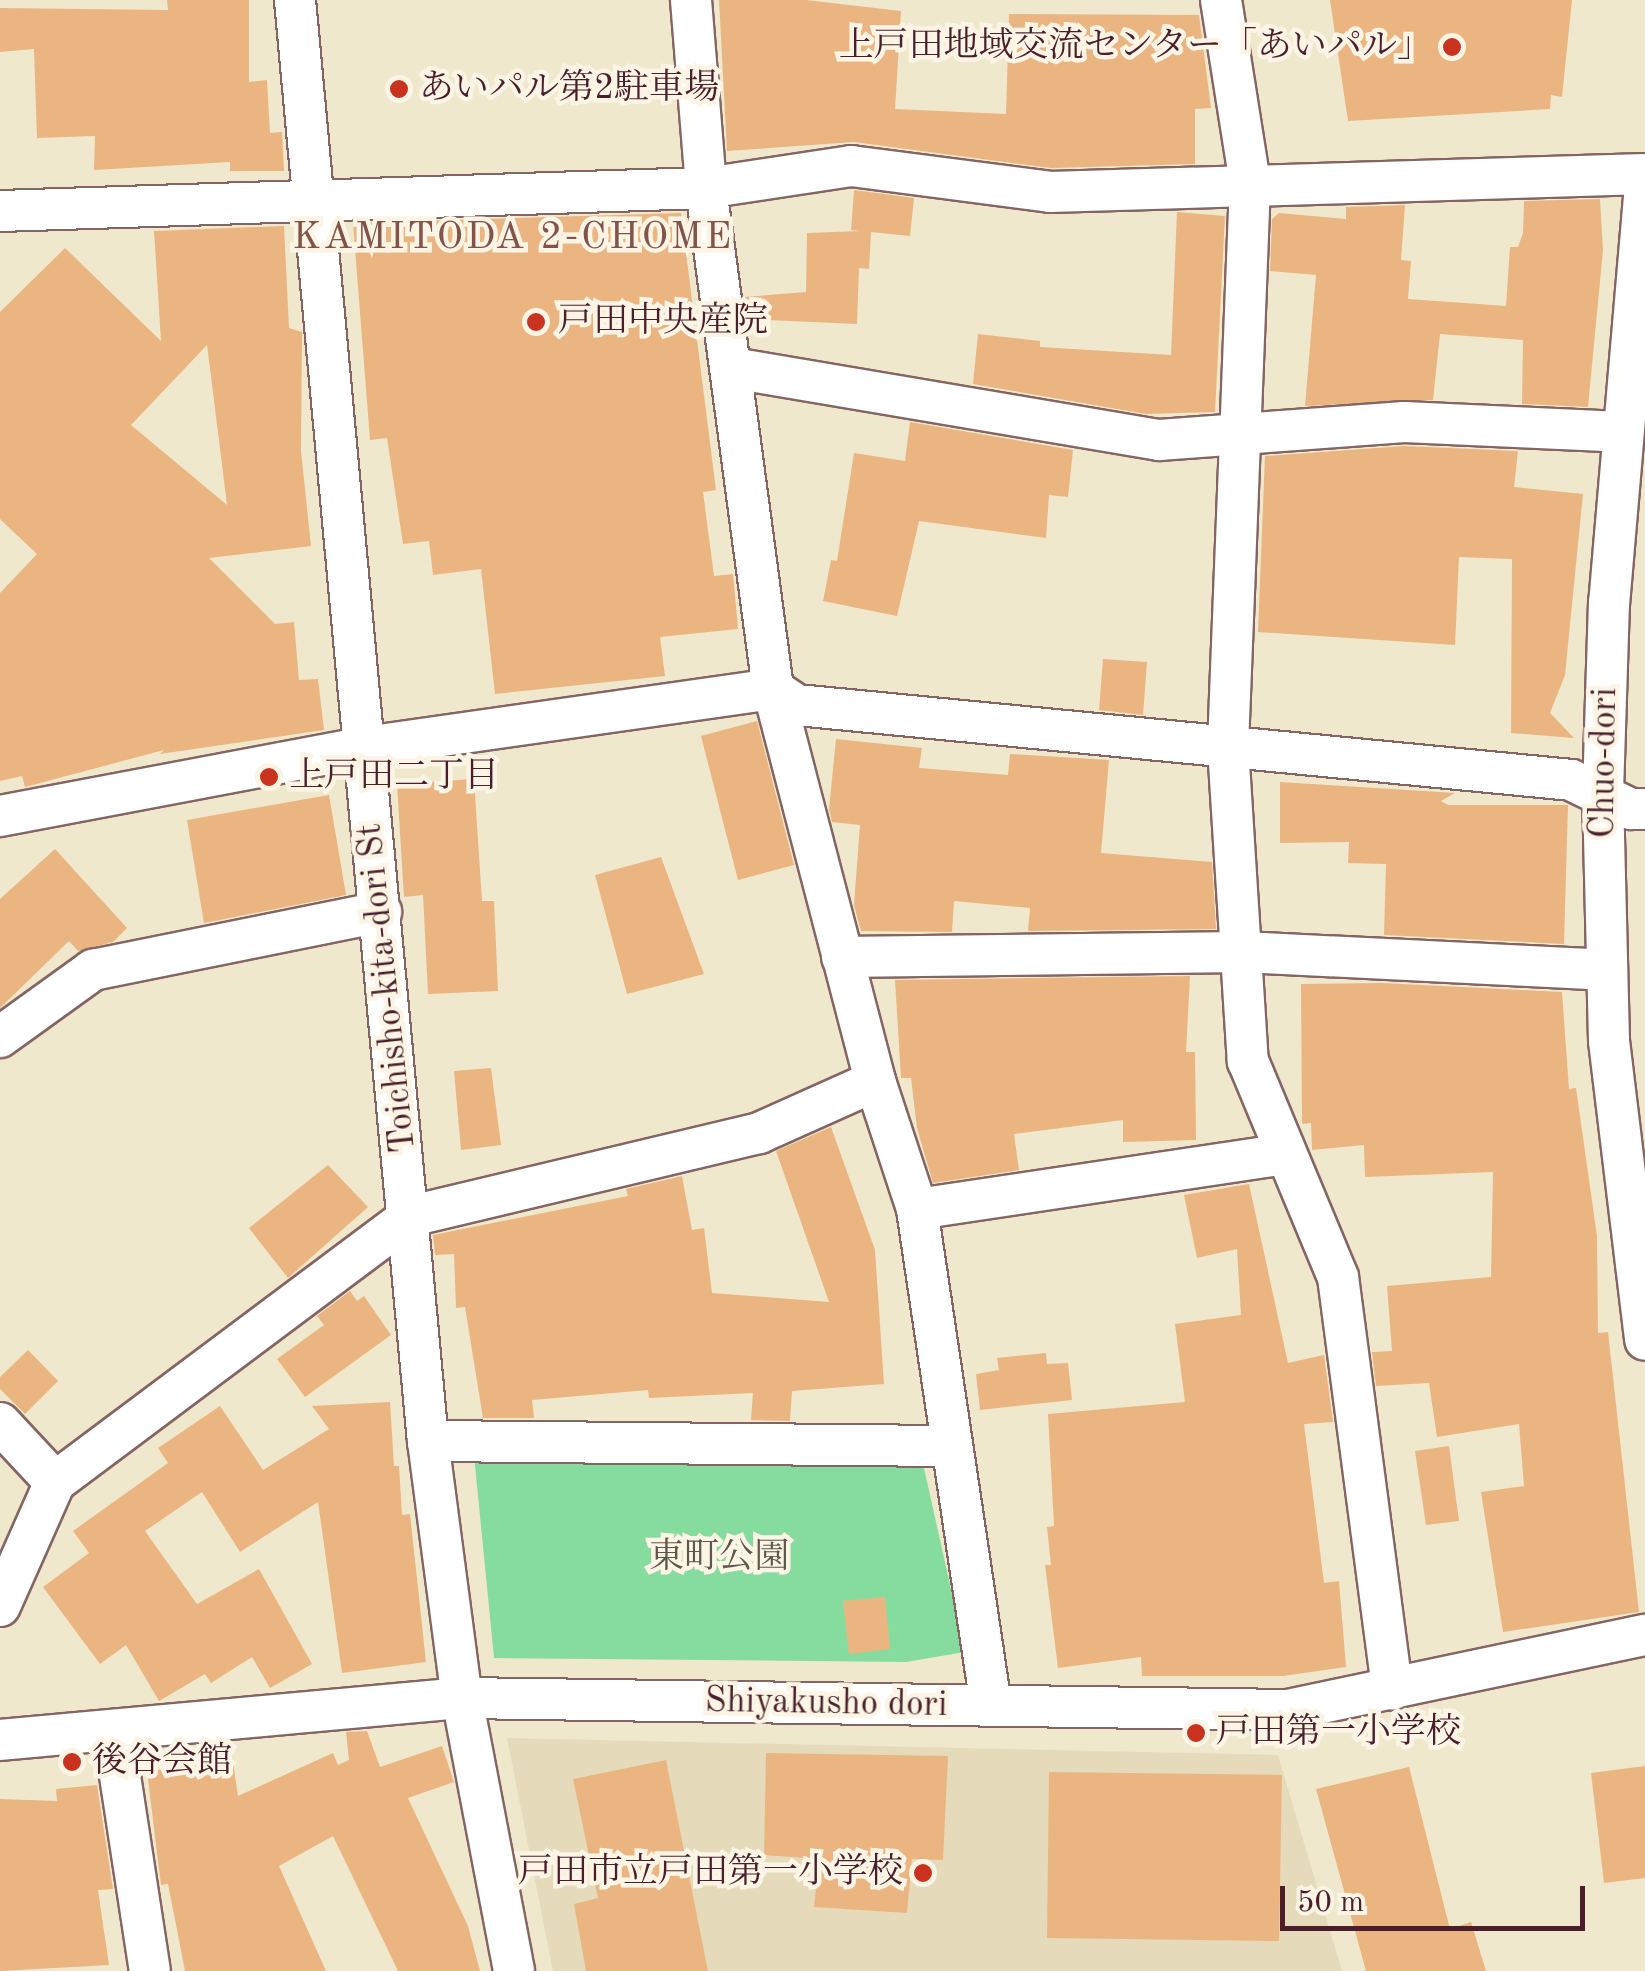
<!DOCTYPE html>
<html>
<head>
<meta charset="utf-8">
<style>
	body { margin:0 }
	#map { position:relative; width:1645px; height:1971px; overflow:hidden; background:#efe8cc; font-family:"Old Standard TT","Noto Serif JP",serif }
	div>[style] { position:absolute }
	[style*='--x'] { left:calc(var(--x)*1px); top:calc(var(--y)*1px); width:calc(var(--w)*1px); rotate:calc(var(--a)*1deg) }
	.built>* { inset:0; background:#e5dbba }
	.green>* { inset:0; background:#86dc9f }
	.building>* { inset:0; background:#ebb582 }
	.roads { filter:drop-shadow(2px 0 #846563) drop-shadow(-2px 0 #846563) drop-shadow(0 2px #846563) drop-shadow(0 -2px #846563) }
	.minor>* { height:40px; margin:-20px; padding:0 20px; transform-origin:20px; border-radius:20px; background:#fff }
	.dots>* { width:28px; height:28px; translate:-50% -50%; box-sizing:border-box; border:5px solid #fcf5e5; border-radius:50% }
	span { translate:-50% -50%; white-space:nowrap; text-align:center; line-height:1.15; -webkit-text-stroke:9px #fcf5e5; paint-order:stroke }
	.poi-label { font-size:35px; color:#4a1f2b }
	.right { translate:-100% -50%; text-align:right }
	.left { translate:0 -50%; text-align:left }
	.street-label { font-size:35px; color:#4a1f2b }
	.park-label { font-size:35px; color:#5c584e }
	.neighbourhood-label { font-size:38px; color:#825449; letter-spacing:2.5px }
	.scale { position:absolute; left:1280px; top:1886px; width:305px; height:45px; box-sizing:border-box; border:5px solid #4a1f2b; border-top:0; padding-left:12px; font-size:30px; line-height:35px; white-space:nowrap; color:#4a1f2b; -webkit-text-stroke:8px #fcf5e5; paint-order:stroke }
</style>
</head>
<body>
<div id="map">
	<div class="built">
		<div style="clip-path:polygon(507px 1738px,1278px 1755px,1342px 1971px,553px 1971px)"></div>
	</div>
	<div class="green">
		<div style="clip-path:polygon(474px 1455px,922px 1459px,965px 1652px,906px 1662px,494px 1658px)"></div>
	</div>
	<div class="building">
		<div style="clip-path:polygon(167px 0,249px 0,249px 82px,267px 80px,270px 133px,282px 132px,284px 171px,230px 171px,230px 162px,94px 170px,95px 136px,37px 138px,34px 49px,0 52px,0 8px,168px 10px)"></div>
		<div style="clip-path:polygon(719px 0,806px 0,901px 11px,895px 109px,1006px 114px,1009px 14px,1199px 15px,1211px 108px,1195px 109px,1195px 164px,1051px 168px,854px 142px,727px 151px)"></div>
		<div style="clip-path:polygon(1330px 0,1572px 0,1562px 97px,1551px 95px,1550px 109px,1348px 121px)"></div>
		<div style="clip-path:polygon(854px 190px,914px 198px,910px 236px,871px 232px,869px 269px,859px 268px,857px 324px,748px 319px,744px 297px,806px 292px,807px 233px,860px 231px,851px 230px)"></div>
		<div style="clip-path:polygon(1600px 199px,1603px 250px,1588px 407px,1522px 404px,1523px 340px,1440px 334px,1433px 400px,1305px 406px,1316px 275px,1270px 271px,1272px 219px,1279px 213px,1346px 219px,1346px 207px,1405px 205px,1401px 260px,1411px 261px,1408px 299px,1506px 306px,1510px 247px,1518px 247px,1523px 233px,1524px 201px)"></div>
		<div style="clip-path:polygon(1177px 212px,1225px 216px,1215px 412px,1146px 414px,973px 384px,978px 334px,1040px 341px,1040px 347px,1171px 355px)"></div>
		<div style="clip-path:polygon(681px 213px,716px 490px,703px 492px,714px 576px,733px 574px,738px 629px,660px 637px,665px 676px,495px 694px,481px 569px,433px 575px,429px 541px,403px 544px,387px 438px,370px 440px,353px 223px)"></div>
		<div style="clip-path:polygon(evenodd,284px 226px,289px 328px,302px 332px,301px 451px,311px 546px,209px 558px,275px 624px,294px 622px,299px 680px,318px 679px,324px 730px,160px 754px,164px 750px,25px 787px,22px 776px,0 781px,0 593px,37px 554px,0 519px,0 312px,65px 248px,161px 341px,154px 231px,284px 226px,207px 345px,227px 505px,131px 425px,207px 345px)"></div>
		<div style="clip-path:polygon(910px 422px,1073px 450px,1068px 497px,1049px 495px,1046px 538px,919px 521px,897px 616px,823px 601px,831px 560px,837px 561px,854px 453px,905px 461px)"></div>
		<div style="clip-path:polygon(1404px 446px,1518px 451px,1514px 487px,1583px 494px,1565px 675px,1550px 713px,1574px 738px,1511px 733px,1512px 559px,1459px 557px,1455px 645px,1258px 632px,1265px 456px)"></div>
		<div style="clip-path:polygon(1103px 659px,1147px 662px,1143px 715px,1099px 710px)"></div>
		<div style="clip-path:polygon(757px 721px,794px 865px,738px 880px,701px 736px)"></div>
		<div style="clip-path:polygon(836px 739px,922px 748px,919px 768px,1008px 775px,1010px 754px,1109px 760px,1101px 853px,1212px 862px,1216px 929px,1028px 931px,1030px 908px,954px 901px,952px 932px,861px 931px,854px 905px,860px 825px,832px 822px,829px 809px)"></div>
		<div style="clip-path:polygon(474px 779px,482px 901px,494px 901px,498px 991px,428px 994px,423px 895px,404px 897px,397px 784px)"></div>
		<div style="clip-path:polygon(1280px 782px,1455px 793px,1441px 801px,1448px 805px,1568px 805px,1564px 944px,1384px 935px,1386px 864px,1348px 863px,1349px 842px,1280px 843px)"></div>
		<div style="clip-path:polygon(329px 795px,346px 895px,204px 923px,187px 820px)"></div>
		<div style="clip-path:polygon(55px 849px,127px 928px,113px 942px,78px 951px,69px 941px,0 1008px,0 899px)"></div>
		<div style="clip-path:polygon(661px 857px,704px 974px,627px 994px,595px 875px)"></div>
		<div style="clip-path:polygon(1190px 976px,1186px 1052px,1195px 1052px,1196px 1140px,1123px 1142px,1123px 1120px,1014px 1134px,1019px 1170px,933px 1183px,917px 1128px,911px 1078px,901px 1078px,895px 980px)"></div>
		<div style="clip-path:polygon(1382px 983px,1562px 992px,1569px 1089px,1576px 1088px,1597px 1236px,1598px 1333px,1608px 1332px,1639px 1612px,1503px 1632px,1481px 1492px,1524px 1486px,1519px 1424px,1437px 1437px,1429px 1383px,1376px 1386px,1372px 1352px,1392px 1351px,1387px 1286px,1491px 1277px,1493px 1172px,1365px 1177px,1364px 1145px,1312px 1150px,1311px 1123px,1302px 1124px,1301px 984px)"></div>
		<div style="clip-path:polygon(491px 1068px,501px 1145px,461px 1150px,454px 1071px)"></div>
		<div style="clip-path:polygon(831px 1127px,875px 1250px,884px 1384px,792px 1391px,790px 1421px,751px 1420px,753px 1393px,649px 1398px,648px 1390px,532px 1400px,534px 1418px,483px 1418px,465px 1307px,456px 1308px,454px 1254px,435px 1255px,433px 1235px,628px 1196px,626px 1189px,682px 1176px,692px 1230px,704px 1228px,712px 1293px,829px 1302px,776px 1151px)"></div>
		<div style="clip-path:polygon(328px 1165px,368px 1207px,288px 1278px,249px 1228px)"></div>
		<div style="clip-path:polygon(1249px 1184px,1288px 1363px,1324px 1355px,1333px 1422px,1304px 1424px,1324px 1583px,1339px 1581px,1346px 1667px,1283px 1676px,1142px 1676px,1141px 1657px,1058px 1668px,1045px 1565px,1051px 1565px,1047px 1527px,1054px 1526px,1048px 1414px,1185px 1402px,1175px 1324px,1241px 1315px,1237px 1249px,1197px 1258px,1184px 1195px)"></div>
		<div style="clip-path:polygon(350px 1291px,357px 1301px,364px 1296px,391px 1335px,305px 1397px,277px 1359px,324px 1325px,317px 1316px)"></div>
		<div style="clip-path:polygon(28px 1350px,58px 1381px,25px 1414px,0 1389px,0 1377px)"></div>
		<div style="clip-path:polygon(1046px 1353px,1047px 1364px,1068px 1363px,1072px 1400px,980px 1410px,976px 1374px,999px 1370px,997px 1358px)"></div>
		<div style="clip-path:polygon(390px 1402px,394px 1466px,399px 1466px,402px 1515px,410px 1514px,426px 1662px,342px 1673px,318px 1502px,240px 1552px,202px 1492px,145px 1531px,197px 1604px,259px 1569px,312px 1664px,270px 1688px,252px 1657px,211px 1683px,205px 1674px,159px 1701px,126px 1645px,100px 1664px,43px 1587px,89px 1553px,73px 1531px,168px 1463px,158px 1448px,220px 1406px,263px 1470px,329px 1429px,312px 1406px)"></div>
		<div style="clip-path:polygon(1449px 1446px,1459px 1521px,1426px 1525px,1415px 1451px)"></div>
		<div style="clip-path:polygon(885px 1597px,890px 1649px,849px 1654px,843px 1601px)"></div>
		<div style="clip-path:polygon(367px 1731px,380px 1767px,442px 1746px,454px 1782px,408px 1798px,468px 1926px,480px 1971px,398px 1971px,333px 1836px,279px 1866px,326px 1971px,185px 1971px,168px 1884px,161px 1885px,147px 1771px,233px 1762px,238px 1796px,333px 1753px,338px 1765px,349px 1760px,346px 1732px)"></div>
		<div style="clip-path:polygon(766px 1753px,948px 1756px,943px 1860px,912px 1859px,907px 1913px,814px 1907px,819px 1859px,764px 1855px)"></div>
		<div style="clip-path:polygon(666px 1760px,708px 1971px,586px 1971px,574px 1904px,598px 1898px,573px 1779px)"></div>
		<div style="clip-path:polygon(1645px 1766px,1645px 1878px,1604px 1883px,1591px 1773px)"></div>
		<div style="clip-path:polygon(1409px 1767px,1450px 1929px,1471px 1922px,1486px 1971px,1366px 1971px,1316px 1789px)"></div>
		<div style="clip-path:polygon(1049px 1772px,1282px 1775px,1279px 1941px,1047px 1938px)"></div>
		<div style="clip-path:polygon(97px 1785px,113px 1889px,98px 1890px,109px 1965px,0 1971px,0 1799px,57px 1801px,56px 1789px)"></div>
	</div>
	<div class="roads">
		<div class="minor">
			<div style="--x:295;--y:0;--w:1447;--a:84.73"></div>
			<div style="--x:428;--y:1441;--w:259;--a:82.5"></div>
			<div style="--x:462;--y:1698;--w:278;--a:79.2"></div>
			<div style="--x:691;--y:0;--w:189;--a:85.4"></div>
			<div style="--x:706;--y:188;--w:505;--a:82.38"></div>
			<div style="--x:773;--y:689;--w:405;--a:75.4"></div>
			<div style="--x:875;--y:1081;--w:135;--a:71.8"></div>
			<div style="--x:917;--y:1209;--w:502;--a:81.53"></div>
			<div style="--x:1221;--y:0;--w:186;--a:81"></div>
			<div style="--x:1250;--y:184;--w:563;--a:92.24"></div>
			<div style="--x:1228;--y:747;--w:315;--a:86.4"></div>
			<div style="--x:1248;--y:1061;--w:234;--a:67.4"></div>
			<div style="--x:1338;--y:1277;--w:416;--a:82.5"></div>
			<div style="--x:1645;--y:185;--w:419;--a:94.9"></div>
			<div style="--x:1609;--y:602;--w:193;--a:91.8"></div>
			<div style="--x:1603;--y:795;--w:246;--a:88.6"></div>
			<div style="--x:1609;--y:1041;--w:301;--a:83.1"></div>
			<div style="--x:0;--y:211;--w:706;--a:-1.87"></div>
			<div style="--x:706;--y:188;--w:147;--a:-8.6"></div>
			<div style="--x:851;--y:166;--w:201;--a:7.4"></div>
			<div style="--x:1050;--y:192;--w:595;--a:-1.73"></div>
			<div style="--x:733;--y:368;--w:432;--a:9.6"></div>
			<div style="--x:1159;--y:440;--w:246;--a:-4.2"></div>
			<div style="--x:1404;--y:422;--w:218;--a:2.6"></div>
			<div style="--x:0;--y:816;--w:371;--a:-10.7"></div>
			<div style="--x:365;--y:747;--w:412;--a:-8.1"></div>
			<div style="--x:773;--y:689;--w:29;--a:34"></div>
			<div style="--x:797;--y:705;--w:778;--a:5.53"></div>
			<div style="--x:1571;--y:780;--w:67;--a:25.8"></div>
			<div style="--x:1631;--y:809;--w:14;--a:0"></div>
			<div style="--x:842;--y:957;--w:401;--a:-0.7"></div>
			<div style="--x:1243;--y:952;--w:362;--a:2.8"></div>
			<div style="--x:0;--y:1037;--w:115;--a:-35.8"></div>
			<div style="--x:93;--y:970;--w:294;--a:-11.4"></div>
			<div style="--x:917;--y:1209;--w:373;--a:-8.5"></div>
			<div style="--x:0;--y:1423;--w:81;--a:47"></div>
			<div style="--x:428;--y:1441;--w:524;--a:0.55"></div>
			<div style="--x:0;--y:1606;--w:136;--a:-66.1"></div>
			<div style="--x:55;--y:1482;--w:444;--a:-36.8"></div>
			<div style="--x:411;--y:1216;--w:358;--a:-13.4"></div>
			<div style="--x:759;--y:1133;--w:127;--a:-24.1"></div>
			<div style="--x:113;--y:1730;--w:244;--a:81.3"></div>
			<div style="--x:0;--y:1740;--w:464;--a:-5.2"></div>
			<div style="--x:462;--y:1698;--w:826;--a:0.83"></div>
			<div style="--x:1288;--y:1710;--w:365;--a:-11.9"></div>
		</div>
	</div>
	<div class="dots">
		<div style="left:1452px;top:47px;background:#c8321e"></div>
		<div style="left:399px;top:89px;background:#c8321e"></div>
		<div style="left:536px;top:322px;background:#c8321e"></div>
		<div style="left:269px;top:777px;background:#c8321e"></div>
		<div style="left:1196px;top:1733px;background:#c8321e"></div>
		<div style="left:72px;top:1762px;background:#c8321e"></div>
		<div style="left:923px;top:1873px;background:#c8321e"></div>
	</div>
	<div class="poi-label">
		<span class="right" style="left:1432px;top:47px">上戸田地域交流センター「あいパル」</span>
		<span class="left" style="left:419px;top:89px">あいパル第2駐車場</span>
		<span class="left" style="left:558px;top:322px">戸田中央産院</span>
		<span class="left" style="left:289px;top:777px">上戸田二丁目</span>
		<span class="left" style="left:1216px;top:1733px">戸田第一小学校</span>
		<span class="left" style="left:92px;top:1762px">後谷会館</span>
		<span class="right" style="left:903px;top:1873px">戸田市立戸田第一小学校</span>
	</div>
	<div class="street-label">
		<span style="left:1605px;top:763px;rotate:-89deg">Chuo-dori</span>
		<span style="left:388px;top:988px;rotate:-96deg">Toichisho-kita-dori St</span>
		<span style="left:826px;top:1704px;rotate:1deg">Shiyakusho dori</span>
	</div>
	<div class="park-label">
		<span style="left:719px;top:1558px">東町公園</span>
	</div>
	<div class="neighbourhood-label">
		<span style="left:513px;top:239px">KAMITODA 2-CHOME</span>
	</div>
	<div class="scale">50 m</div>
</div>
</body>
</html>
